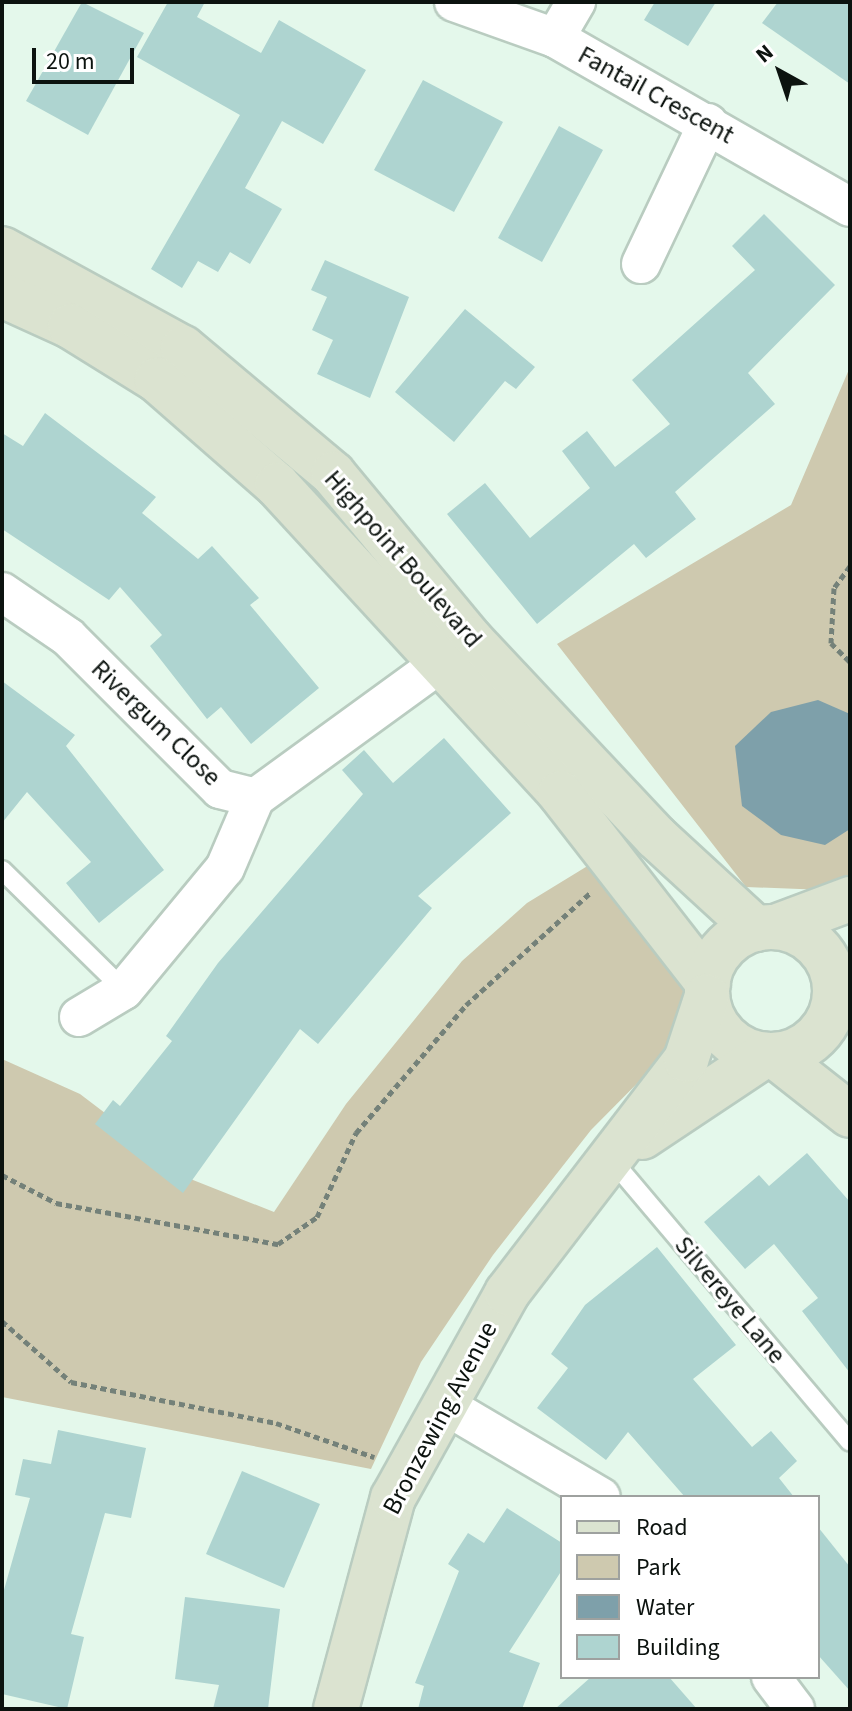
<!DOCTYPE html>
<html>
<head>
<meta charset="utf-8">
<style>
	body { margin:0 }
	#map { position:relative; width:852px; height:1711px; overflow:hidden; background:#e4f8eb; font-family:"Source Sans 3",sans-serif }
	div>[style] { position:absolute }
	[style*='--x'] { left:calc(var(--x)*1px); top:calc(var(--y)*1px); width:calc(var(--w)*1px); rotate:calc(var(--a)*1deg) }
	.green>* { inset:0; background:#cec9af }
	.water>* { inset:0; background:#7ea0aa }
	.building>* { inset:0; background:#aed4d0 }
	.path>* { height:5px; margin-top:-2.5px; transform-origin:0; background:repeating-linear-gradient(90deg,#748179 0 6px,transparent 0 10px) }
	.roads { filter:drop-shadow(2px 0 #b9ccc0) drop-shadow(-2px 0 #b9ccc0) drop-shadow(0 2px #b9ccc0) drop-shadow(0 -2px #b9ccc0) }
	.lane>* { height:18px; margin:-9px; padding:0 9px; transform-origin:9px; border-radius:9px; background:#fff }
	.street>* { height:38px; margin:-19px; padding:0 19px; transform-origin:19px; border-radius:19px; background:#fff }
	.secondary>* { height:44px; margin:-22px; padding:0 22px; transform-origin:22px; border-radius:22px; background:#dbe3d0 }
	.secondary>.ring { margin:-22px; padding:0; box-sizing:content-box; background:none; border:44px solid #dbe3d0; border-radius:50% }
	span { translate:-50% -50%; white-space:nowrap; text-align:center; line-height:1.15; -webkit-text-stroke:6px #fff; paint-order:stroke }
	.street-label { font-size:26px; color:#0c130f }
	.frame { position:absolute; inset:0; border:4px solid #0c130f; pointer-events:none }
	.legend { position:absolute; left:560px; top:1495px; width:260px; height:184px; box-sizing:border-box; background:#fff; border:2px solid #9ea19f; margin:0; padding:10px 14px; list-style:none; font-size:24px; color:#0c130f }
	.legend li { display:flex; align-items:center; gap:16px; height:40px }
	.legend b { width:40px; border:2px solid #9ea19f }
	.north { position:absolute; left:740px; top:32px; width:80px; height:80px; -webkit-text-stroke:6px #fff; paint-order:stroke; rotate:320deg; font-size:22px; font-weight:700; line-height:32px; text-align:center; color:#0c130f }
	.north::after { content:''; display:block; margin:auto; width:28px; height:36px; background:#0c130f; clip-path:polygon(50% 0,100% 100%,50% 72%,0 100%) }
	.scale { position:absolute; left:32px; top:48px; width:102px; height:36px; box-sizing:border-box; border:4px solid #0c130f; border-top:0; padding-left:10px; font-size:24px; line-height:28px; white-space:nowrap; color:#0c130f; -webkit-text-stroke:6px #fff; paint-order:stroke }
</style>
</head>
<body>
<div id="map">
	<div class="green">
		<div style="clip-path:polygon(850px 367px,850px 891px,746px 887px,557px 644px,791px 505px)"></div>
		<div style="clip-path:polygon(612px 851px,698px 956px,693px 1027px,591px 1130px,493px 1255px,421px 1362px,371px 1469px,2px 1397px,2px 1059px,80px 1094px,193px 1180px,274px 1212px,346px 1104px,462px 961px,527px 903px)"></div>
	</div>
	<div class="water">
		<div style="clip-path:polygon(818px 700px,850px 714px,850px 829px,825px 845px,781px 835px,742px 806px,735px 746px,771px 712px)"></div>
	</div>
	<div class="building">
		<div style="clip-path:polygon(82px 2px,144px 33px,88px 135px,26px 101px)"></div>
		<div style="clip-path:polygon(168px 2px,205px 2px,197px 17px,261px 53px,279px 20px,366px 70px,323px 144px,282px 121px,245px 188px,282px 209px,250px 264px,230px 252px,218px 272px,198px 261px,182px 288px,151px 269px,240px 115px,137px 57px)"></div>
		<div style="clip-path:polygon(655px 2px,716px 2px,688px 46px,644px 20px)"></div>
		<div style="clip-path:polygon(778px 2px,850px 2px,850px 84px,762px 23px)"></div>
		<div style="clip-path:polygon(423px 80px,503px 122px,454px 212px,374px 170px)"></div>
		<div style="clip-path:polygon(559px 126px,603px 150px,542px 262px,498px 238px)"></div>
		<div style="clip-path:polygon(764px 214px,835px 285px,748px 373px,775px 404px,675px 492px,696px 519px,646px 558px,634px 544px,537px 624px,447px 514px,485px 483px,530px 538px,590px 488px,562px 451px,587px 431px,615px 467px,670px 424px,632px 380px,755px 270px,732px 246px)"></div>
		<div style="clip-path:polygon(325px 260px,409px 297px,370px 398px,317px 374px,333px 340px,312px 330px,327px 297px,311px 290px)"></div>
		<div style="clip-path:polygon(465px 309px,535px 367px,516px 389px,505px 381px,454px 442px,395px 392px)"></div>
		<div style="clip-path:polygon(45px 413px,156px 497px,142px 513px,198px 559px,212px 546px,259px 598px,250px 605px,319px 688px,251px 744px,221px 707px,207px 719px,150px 646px,162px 635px,120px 587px,109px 600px,2px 529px,2px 433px,23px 446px)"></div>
		<div style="clip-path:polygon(2px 681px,75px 735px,66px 746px,164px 870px,99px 923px,66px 883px,91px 862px,27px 792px,2px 823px)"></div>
		<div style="clip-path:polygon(444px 738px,511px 813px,418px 896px,432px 908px,318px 1044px,300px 1029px,183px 1193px,95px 1124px,113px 1100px,120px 1106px,172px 1041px,166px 1036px,218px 963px,363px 794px,342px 770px,364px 750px,393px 783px)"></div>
		<div style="clip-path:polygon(807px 1153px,850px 1202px,850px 1373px,802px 1311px,818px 1298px,774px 1244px,745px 1269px,704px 1222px,759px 1175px,769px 1186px)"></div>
		<div style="clip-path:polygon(657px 1247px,736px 1345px,693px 1379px,752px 1447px,771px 1431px,797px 1461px,779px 1478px,794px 1497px,685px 1497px,628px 1432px,606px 1460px,537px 1408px,568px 1368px,551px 1354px,585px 1305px)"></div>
		<div style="clip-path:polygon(58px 1430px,146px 1448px,131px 1518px,105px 1513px,71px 1634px,84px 1637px,67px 1709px,2px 1694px,2px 1597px,30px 1498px,15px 1495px,23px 1459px,51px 1464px)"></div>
		<div style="clip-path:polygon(242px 1471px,320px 1504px,284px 1588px,206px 1554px)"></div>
		<div style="clip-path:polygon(507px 1508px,562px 1543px,562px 1570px,509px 1652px,540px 1663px,522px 1709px,418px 1709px,424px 1686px,415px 1683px,459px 1571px,448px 1564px,468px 1533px,484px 1543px)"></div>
		<div style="clip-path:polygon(818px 1527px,850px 1567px,850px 1691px,818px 1655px)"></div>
		<div style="clip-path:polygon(185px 1597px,280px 1609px,268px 1709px,213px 1709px,219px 1685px,175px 1679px)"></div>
		<div style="clip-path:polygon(591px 1677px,669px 1677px,697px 1709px,555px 1709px)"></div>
	</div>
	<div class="path">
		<div style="--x:850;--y:566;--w:27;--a:126"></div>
		<div style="--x:834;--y:588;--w:55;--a:93.1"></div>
		<div style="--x:831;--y:643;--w:27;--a:45"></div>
		<div style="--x:2;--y:1175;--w:61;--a:27.4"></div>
		<div style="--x:56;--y:1203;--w:226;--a:10.5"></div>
		<div style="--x:278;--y:1244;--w:47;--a:-34.7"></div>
		<div style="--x:317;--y:1217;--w:93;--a:-65.1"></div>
		<div style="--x:356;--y:1133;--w:169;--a:-49.3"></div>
		<div style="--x:466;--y:1005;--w:167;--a:-42.1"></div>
		<div style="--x:2;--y:1321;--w:92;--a:41.5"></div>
		<div style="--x:71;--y:1382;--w:209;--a:11.3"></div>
		<div style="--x:276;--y:1423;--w:104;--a:19.1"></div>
	</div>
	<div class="roads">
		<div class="lane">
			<div style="--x:2;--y:870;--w:171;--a:44.5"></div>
			<div style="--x:611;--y:1159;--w:370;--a:49.8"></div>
		</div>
		<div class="street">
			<div style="--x:454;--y:2;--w:107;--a:19.6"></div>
			<div style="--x:555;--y:38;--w:340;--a:29.8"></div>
			<div style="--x:555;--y:38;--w:42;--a:-59.7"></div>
			<div style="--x:641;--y:264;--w:156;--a:-64.6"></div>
			<div style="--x:2;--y:592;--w:80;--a:34.3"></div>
			<div style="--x:68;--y:637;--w:215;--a:45"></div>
			<div style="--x:220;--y:789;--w:36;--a:14"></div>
			<div style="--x:255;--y:798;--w:257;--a:-36"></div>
			<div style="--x:79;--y:1017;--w:52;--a:-31"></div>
			<div style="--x:124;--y:990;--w:158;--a:-50.4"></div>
			<div style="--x:225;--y:868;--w:76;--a:-66.8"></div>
			<div style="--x:443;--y:1404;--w:183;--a:30.5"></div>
			<div style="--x:771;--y:1677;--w:40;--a:53"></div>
		</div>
		<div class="secondary">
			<div style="--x:2;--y:249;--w:206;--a:28.7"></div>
			<div style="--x:183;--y:348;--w:196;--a:40"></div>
			<div style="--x:333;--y:474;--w:216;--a:50.3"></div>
			<div style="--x:471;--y:640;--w:270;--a:46.8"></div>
			<div style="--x:656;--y:837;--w:136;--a:42.6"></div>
			<div style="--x:2;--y:295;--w:75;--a:24.5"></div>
			<div style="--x:70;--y:326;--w:102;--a:31.8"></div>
			<div style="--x:157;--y:380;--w:159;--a:41.2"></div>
			<div style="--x:277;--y:485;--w:418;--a:47.4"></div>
			<div style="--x:560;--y:793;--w:241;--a:52.1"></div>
			<div style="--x:775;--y:927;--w:80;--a:-20.5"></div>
			<div class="ring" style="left:707px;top:927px;width:84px;height:84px"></div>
			<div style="--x:775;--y:1056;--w:95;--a:38.2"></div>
			<div style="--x:642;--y:1137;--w:148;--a:-33.7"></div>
			<div style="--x:336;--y:1709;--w:219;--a:-74.9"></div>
			<div style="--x:393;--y:1498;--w:235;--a:-60.9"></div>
			<div style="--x:507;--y:1293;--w:294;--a:-52.5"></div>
			<div style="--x:686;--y:1060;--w:67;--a:-71.8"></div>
		</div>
	</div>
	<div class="street-label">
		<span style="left:656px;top:95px;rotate:29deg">Fantail Crescent</span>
		<span style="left:403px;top:559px;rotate:49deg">Highpoint Boulevard</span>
		<span style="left:156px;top:723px;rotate:44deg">Rivergum Close</span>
		<span style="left:730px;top:1300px;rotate:50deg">Silvereye Lane</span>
		<span style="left:440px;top:1418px;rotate:-62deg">Bronzewing Avenue</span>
	</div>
	<div class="frame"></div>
	<ul class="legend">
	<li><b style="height:10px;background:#dbe3d0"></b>Road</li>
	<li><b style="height:22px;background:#cec9af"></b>Park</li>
	<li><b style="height:22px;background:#7ea0aa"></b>Water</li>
	<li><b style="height:22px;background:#aed4d0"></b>Building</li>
	</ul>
	<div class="north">N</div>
	<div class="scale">20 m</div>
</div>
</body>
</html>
